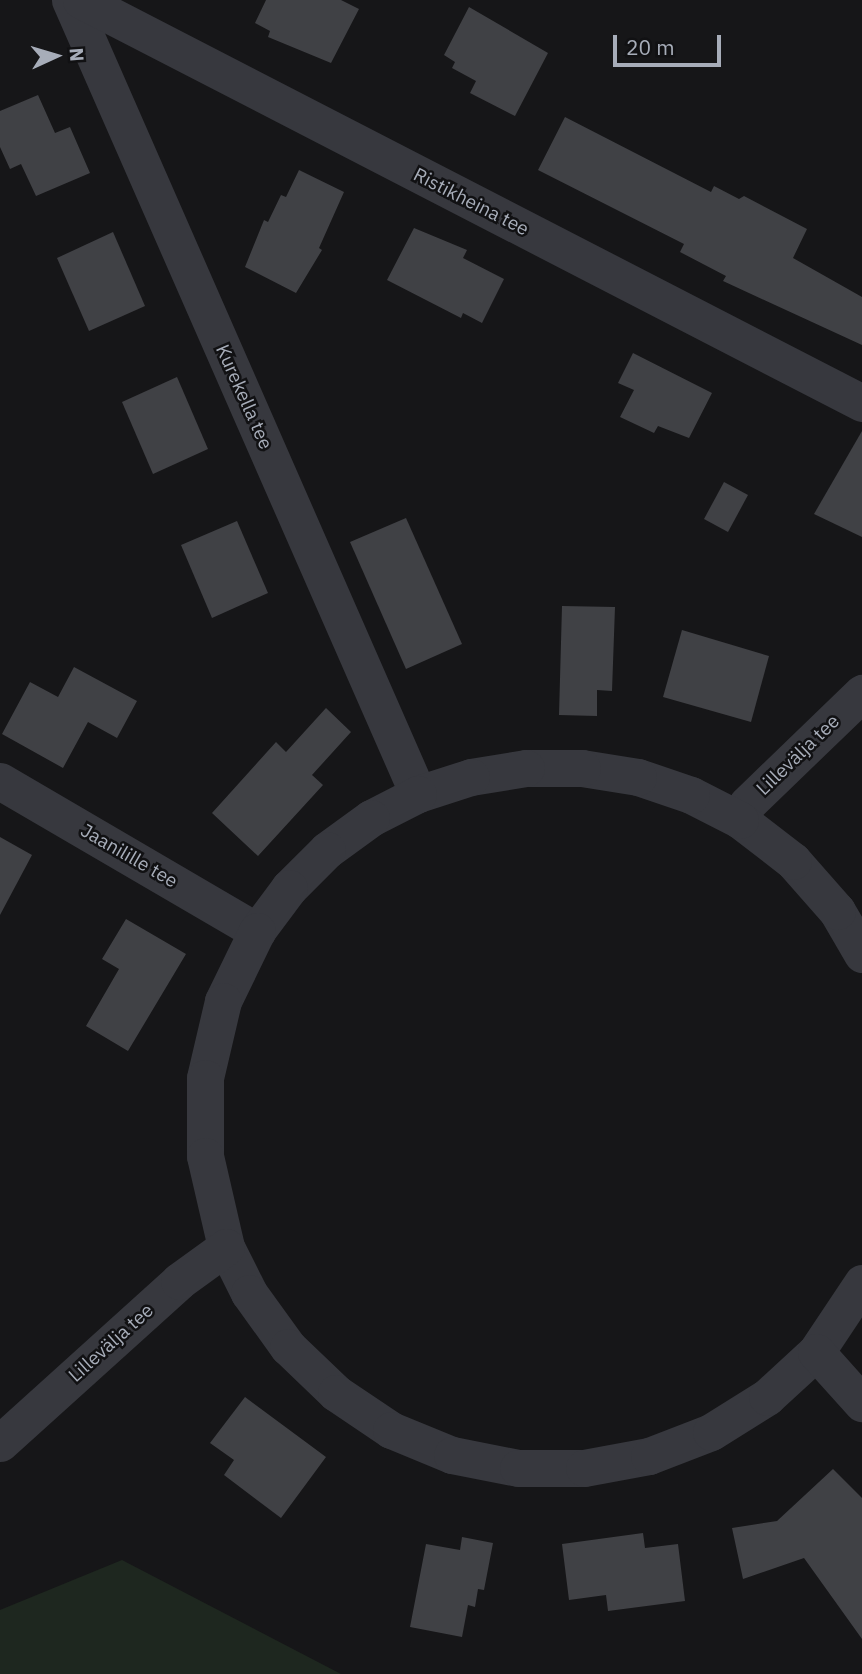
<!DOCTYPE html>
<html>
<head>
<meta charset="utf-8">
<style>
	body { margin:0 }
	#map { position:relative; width:862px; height:1674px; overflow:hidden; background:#161618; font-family:"IBM Plex Sans",sans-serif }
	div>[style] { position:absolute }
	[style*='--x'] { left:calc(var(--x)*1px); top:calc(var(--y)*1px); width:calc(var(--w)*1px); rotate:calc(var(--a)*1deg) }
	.green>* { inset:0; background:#1e271f }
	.building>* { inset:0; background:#404145 }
	.minor>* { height:37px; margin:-18.5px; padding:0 18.5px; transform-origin:18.5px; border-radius:18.5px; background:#37383e }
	span { translate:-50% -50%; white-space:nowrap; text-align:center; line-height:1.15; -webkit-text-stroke:5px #111113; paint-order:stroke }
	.street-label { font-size:19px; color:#a7adb9 }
	.north { position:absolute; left:21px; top:21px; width:70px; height:70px; -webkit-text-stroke:5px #111113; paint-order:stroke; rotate:86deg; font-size:19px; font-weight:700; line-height:28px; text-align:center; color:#a7adb9 }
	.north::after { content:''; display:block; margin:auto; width:24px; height:32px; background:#a7adb9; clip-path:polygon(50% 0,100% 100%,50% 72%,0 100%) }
	.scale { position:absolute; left:613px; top:35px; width:108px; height:32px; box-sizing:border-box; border:4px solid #a7adb9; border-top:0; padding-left:9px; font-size:21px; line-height:24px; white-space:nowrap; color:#a7adb9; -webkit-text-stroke:5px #111113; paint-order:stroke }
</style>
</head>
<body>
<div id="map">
	<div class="green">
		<div style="clip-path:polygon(122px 1560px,341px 1674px,0 1674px,0 1610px)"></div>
	</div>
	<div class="building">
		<div style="clip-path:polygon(266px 0,341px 0,359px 9px,331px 63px,268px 37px,270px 31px,255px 23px)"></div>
		<div style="clip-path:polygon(469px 7px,548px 53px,515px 116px,470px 93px,476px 81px,452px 68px,455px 62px,444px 55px)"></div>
		<div style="clip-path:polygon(38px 95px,55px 133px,70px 127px,90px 173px,36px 196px,21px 164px,10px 169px,0 147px,0 111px)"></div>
		<div style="clip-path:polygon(565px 117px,711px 192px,714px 186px,739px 199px,744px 196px,807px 229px,793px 258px,862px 297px,862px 345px,723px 281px,726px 276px,680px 252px,684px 244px,538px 170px)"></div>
		<div style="clip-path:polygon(299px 170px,344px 192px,319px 248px,322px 250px,296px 293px,245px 267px,264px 220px,268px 222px,281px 195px,286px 197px)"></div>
		<div style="clip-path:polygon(414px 228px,467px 250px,463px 258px,504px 279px,482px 323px,463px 313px,461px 318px,387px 280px)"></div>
		<div style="clip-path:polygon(113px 232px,145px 306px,89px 331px,57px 258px)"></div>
		<div style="clip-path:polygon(633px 353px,712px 393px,689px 438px,658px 426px,654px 433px,620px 417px,634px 390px,618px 383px)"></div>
		<div style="clip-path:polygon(177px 377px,208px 449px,153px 474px,122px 402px)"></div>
		<div style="clip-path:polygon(862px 431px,862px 537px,814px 514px)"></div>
		<div style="clip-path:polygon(724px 482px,748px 495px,728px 532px,704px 519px)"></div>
		<div style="clip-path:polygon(406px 518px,462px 644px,406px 669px,350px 542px)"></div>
		<div style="clip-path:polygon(237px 521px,268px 593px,212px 618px,181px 545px)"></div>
		<div style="clip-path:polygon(562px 606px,615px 607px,612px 691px,597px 690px,597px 716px,559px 715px)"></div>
		<div style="clip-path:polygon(682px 630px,769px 656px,751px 722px,663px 697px)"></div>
		<div style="clip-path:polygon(74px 667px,137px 701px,117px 738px,88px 722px,63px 768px,2px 734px,30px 682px,58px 697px)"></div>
		<div style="clip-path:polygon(326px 708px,351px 732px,312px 775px,323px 785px,258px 856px,212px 813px,276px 742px,286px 752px)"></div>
		<div style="clip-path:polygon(0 837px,32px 855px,0 915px)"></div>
		<div style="clip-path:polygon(126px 919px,186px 954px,128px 1051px,86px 1026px,119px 969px,102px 959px)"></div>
		<div style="clip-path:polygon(245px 1397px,326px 1457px,281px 1518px,224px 1475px,234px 1460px,210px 1443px)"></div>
		<div style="clip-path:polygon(833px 1469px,862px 1498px,862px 1639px,804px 1558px,743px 1579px,732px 1528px,777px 1521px)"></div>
		<div style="clip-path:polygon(643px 1533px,645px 1548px,678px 1544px,685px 1601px,608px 1611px,606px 1595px,569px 1600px,562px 1544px)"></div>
		<div style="clip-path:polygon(462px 1537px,493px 1543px,484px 1590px,478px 1589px,475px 1607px,468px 1605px,462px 1637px,410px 1627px,426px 1544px,460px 1550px)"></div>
	</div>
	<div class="minor">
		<div style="--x:70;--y:0;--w:867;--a:66.33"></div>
		<div style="--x:81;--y:0;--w:879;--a:27.29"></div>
		<div style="--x:0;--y:781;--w:298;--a:30.3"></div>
		<div style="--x:740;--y:820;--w:17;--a:-66"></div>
		<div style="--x:747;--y:804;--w:160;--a:-44"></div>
		<div style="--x:862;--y:954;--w:50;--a:-120.2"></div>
		<div style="--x:837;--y:911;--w:67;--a:-131.3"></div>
		<div style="--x:793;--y:861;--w:67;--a:-142.3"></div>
		<div style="--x:740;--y:820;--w:55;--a:-153"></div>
		<div style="--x:691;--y:795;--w:56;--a:-161.2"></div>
		<div style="--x:638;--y:777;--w:57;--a:-170.9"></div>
		<div style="--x:582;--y:768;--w:56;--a:180"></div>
		<div style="--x:526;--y:768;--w:56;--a:170.7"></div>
		<div style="--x:471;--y:777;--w:56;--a:162.2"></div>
		<div style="--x:418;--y:794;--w:53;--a:152.9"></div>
		<div style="--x:371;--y:818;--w:54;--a:144"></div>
		<div style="--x:327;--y:850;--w:54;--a:135"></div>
		<div style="--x:289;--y:888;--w:54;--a:126.7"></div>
		<div style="--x:257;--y:931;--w:78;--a:115.9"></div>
		<div style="--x:223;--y:1001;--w:79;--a:103.2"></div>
		<div style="--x:205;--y:1078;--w:78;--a:90"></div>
		<div style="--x:205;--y:1156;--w:93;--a:77"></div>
		<div style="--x:226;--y:1247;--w:51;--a:63.4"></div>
		<div style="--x:249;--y:1293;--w:67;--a:54.2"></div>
		<div style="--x:288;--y:1347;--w:66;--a:43.8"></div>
		<div style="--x:336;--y:1393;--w:66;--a:33.9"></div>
		<div style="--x:391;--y:1430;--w:66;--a:22.3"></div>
		<div style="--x:452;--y:1455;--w:67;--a:11.1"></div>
		<div style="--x:518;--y:1468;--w:66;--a:0"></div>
		<div style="--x:584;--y:1468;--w:66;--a:-10.5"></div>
		<div style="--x:649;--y:1456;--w:66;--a:-21.2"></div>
		<div style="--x:711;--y:1432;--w:66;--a:-32"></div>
		<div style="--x:767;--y:1397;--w:67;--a:-42.6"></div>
		<div style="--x:816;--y:1352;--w:83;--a:-56.3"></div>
		<div style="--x:816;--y:1352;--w:69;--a:48"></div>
		<div style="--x:0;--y:1443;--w:241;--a:-42.1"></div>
		<div style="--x:179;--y:1281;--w:58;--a:-35.9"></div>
	</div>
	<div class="street-label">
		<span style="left:471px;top:202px;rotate:27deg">Ristikheina tee</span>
		<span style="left:244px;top:397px;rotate:66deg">Kurekella tee</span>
		<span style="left:798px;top:755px;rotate:-44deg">Lillevälja tee</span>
		<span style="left:129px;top:856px;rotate:30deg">Jaanilille tee</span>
		<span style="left:111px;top:1343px;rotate:-42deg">Lillevälja tee</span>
	</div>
	<div class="north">N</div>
	<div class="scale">20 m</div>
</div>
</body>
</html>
